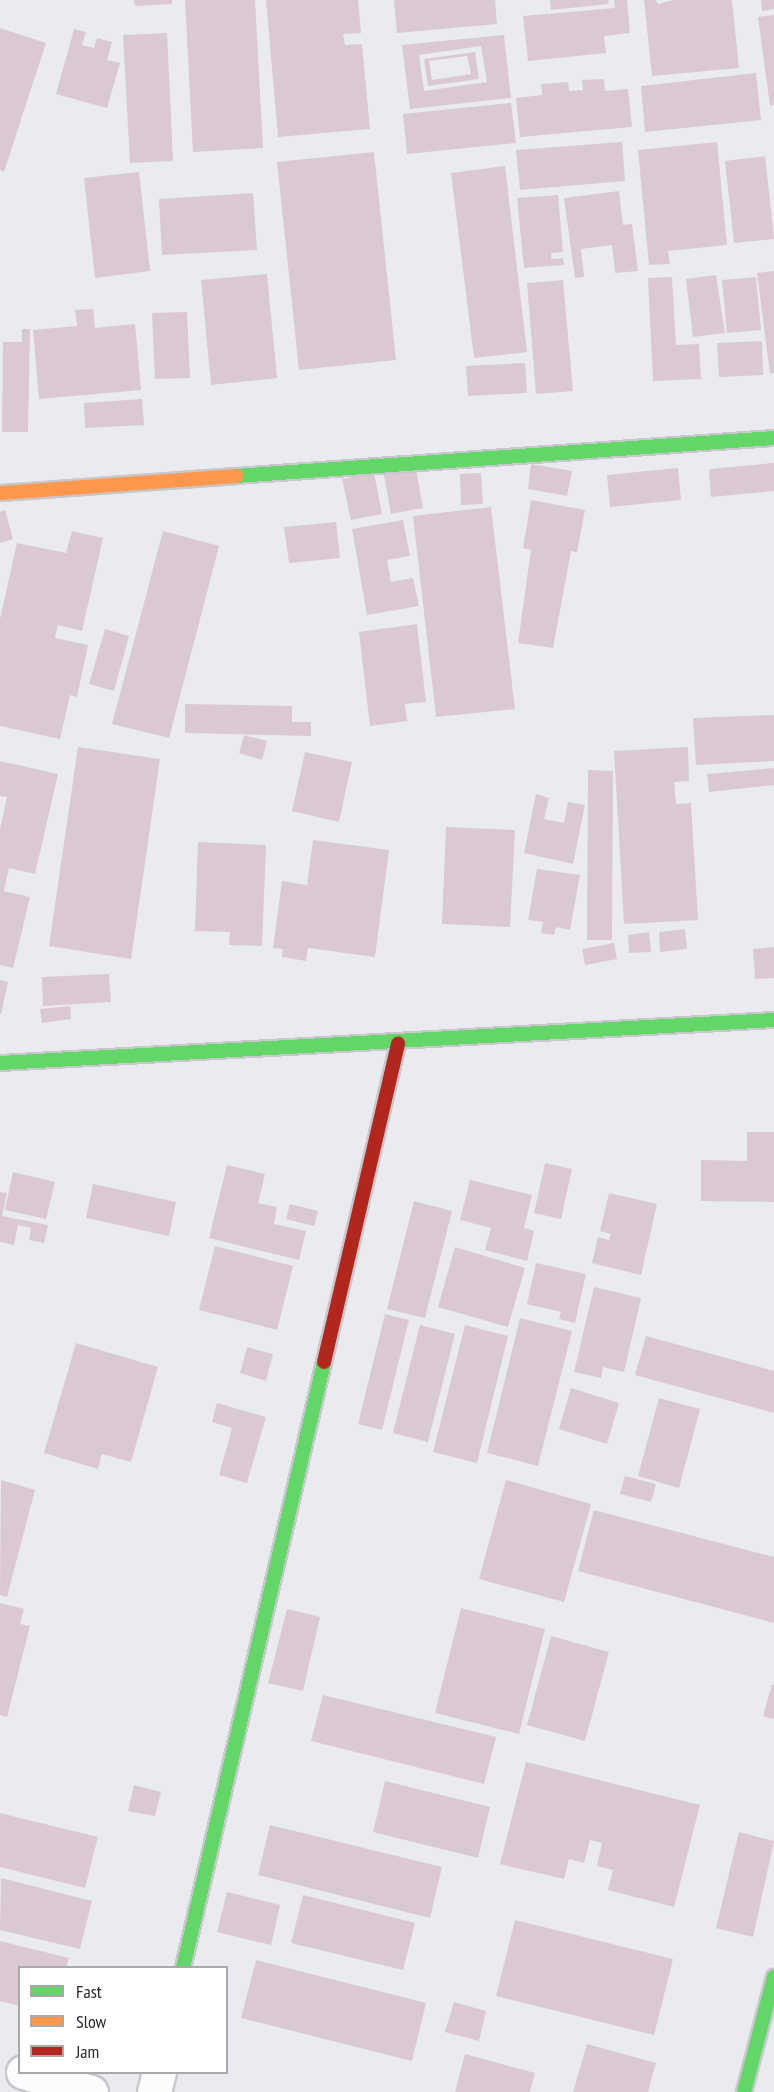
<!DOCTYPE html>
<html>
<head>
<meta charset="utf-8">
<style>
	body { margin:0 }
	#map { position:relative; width:774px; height:2092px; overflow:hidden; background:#eaebf0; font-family:"PT Sans Narrow",sans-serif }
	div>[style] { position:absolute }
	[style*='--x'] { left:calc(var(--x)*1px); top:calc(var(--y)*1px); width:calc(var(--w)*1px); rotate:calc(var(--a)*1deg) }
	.building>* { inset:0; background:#dac9d2 }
	.roads { filter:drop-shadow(2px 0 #c7c8cb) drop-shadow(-2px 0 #c7c8cb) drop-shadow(0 2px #c7c8cb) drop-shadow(0 -2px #c7c8cb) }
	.street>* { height:33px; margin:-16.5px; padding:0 16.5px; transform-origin:16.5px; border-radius:16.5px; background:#fcfcfd }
	.fast>* { height:14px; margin:-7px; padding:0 7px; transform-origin:7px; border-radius:7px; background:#63d668 }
	.slow>* { height:14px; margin:-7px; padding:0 7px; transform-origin:7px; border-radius:7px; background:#ff974d }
	.jam>* { height:14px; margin:-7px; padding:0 7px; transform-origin:7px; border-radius:7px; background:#b3261e }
	span { translate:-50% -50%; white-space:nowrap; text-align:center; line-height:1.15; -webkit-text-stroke:4.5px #fff; paint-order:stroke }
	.legend { position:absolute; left:18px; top:1966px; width:210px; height:108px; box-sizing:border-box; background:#fff; border:2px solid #a9a9ab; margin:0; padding:8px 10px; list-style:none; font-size:18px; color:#29292d }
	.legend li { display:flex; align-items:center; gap:12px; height:30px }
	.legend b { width:30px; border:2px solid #a9a9ab }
</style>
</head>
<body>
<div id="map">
	<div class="building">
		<div style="clip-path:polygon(134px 0,172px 0,172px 4px,135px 6px)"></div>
		<div style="clip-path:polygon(185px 0,255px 0,263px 148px,193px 152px)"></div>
		<div style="clip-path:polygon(266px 0,358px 0,361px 33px,343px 34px,345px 45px,362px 44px,370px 129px,278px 137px)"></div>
		<div style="clip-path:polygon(394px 0,495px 0,497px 24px,397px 33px)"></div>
		<div style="clip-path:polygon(550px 0,608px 0,609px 4px,551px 10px)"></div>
		<div style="clip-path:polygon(614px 0,627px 0,630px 33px,604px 36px,606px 53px,528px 61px,523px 16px,615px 8px)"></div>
		<div style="clip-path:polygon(644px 0,656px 0,658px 4px,674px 0,732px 0,739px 68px,652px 76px)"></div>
		<div style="clip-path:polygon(761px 0,774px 0,774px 9px,762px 11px)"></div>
		<div style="clip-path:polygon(774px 15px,774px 105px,770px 106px,758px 17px)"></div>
		<div style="clip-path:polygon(0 28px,46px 43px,4px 172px,0 170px)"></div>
		<div style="clip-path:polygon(74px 29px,86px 32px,82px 45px,94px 48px,97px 38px,112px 42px,107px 60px,120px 63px,107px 108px,56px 94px)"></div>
		<div style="clip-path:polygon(167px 33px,173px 161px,130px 163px,123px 35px)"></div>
		<div style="clip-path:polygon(evenodd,504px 35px,511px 98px,410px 109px,402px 45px,504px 35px,481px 46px,487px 82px,424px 91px,419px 55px,481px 46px)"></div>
		<div style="clip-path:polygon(evenodd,475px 52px,479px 79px,428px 86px,424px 59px,475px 52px,467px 56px,471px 74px,432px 80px,429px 61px,467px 56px)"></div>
		<div style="clip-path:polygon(756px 73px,761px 120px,645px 132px,641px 86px)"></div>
		<div style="clip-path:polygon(604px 79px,605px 91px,628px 89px,632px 127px,520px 137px,516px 98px,542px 95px,541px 84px,568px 82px,569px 91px,583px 90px,582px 80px)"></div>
		<div style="clip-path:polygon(511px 103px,516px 143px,407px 154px,403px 114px)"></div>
		<div style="clip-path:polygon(622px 142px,625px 181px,520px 190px,516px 150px)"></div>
		<div style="clip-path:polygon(717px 142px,727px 245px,668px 251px,670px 264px,649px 265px,638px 150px)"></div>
		<div style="clip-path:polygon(374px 152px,396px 360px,299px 370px,277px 162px)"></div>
		<div style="clip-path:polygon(765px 156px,774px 239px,734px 243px,725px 161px)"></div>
		<div style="clip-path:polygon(505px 166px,527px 352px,474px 358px,451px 173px)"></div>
		<div style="clip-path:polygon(139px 172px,150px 271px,95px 278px,84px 178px)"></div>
		<div style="clip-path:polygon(619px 191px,623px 225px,632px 224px,638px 271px,615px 273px,612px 245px,581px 249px,584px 277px,575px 278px,564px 198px)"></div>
		<div style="clip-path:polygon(253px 193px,257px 250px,162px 255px,159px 199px)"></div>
		<div style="clip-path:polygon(558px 195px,563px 252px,551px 253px,551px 259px,563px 258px,564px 265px,524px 268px,517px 198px)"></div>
		<div style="clip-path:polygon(774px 271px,774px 373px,770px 374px,757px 273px)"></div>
		<div style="clip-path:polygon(267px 274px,277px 378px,211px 385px,201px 280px)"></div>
		<div style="clip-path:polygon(716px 275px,725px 333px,693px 337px,686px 279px)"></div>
		<div style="clip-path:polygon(672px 277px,676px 345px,699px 344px,701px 379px,653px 381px,648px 278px)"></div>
		<div style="clip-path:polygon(756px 277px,761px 330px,727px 333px,722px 280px)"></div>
		<div style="clip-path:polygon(563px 280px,573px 391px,536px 394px,527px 283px)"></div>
		<div style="clip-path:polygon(93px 309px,95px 328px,135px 324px,141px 390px,39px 399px,33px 330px,77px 326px,75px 310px)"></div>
		<div style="clip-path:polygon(187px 312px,190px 378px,155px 379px,152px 313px)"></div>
		<div style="clip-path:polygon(22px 329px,30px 329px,28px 432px,2px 432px,3px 342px,22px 342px)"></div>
		<div style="clip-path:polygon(762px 341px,763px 375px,719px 377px,717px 343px)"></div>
		<div style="clip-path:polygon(525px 363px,527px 393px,468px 396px,466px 366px)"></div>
		<div style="clip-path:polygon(142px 399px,144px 425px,85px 428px,84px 403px)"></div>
		<div style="clip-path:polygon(774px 463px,774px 491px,711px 497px,709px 469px)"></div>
		<div style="clip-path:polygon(531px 464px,572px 471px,567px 496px,528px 489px)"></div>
		<div style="clip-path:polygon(678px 468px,681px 500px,610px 507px,607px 475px)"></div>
		<div style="clip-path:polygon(416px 469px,423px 508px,391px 514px,384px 475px)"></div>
		<div style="clip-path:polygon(374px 473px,382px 514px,351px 520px,342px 479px)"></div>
		<div style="clip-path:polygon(481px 473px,483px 504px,461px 505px,460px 474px)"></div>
		<div style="clip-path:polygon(531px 500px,585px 510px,577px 552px,571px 551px,553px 648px,518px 643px,531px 550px,523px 548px)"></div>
		<div style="clip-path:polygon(491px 507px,515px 709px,436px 717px,413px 516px)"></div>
		<div style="clip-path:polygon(5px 510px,13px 539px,0 543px,0 512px)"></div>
		<div style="clip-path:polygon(403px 520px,410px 556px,387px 560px,391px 582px,413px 578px,419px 606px,367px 615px,352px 529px)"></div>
		<div style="clip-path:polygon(336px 522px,340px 558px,289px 563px,284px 527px)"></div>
		<div style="clip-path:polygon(72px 531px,103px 538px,82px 631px,58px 625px,55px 638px,88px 645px,77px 697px,70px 695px,60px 739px,0 726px,0 619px,17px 543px,66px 553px)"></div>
		<div style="clip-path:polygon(163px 531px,219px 546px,169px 738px,112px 724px)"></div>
		<div style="clip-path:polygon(417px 624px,426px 702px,405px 704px,407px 721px,370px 726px,359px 632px)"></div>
		<div style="clip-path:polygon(105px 629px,129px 636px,114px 691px,89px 684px)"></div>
		<div style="clip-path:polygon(185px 704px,292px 706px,292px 722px,311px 722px,311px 736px,185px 733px)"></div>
		<div style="clip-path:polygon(774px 715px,774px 761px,696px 765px,693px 718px)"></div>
		<div style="clip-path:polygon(244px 735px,267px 741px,262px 760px,239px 753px)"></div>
		<div style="clip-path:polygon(78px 747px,160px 759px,131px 959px,49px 946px)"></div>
		<div style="clip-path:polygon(688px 747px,689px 781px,674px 782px,676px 804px,691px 803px,698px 920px,624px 924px,614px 751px)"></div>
		<div style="clip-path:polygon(305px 752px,352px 762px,339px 822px,292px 811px)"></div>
		<div style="clip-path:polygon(0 761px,58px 774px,35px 874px,9px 868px,4px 891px,30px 897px,13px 968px,0 965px,0 829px,7px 797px,0 796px)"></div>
		<div style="clip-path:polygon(774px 768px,774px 785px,709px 792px,707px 774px)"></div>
		<div style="clip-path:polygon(588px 770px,613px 771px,612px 940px,587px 940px)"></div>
		<div style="clip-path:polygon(536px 794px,549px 798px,544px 819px,564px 823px,568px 802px,585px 805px,573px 864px,524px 853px)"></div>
		<div style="clip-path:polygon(446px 827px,515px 830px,510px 927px,442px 924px)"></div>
		<div style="clip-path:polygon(313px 840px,389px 850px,375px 957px,308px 948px,306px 961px,282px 957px,283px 949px,273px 948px,282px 881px,307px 885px)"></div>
		<div style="clip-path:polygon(198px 842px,266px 845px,262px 946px,229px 945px,230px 932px,195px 931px)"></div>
		<div style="clip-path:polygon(537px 869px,580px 875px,570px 930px,556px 927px,554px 935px,541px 933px,543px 922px,528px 920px)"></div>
		<div style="clip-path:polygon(685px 929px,687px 949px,660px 952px,659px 932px)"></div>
		<div style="clip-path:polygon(649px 932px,651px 952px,629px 953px,628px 935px)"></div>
		<div style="clip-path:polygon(614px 943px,617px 959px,585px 965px,582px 949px)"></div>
		<div style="clip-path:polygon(774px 947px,774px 978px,755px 979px,753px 949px)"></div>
		<div style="clip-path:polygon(109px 974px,111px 1002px,43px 1006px,42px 977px)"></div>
		<div style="clip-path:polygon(0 980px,8px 982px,1px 1014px,0 1014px)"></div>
		<div style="clip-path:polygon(70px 1006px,71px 1019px,42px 1023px,40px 1009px)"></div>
		<div style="clip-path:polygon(747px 1132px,774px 1132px,774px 1202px,701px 1201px,701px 1160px,747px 1161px)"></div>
		<div style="clip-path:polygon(545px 1163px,572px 1169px,561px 1219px,534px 1213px)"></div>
		<div style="clip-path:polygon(227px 1165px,265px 1174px,258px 1203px,277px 1207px,274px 1224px,306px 1231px,299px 1260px,209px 1238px)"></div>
		<div style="clip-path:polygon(13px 1172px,55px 1182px,46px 1219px,5px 1210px)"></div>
		<div style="clip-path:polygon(470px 1180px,532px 1195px,524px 1228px,534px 1231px,527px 1261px,485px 1250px,491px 1228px,460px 1220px)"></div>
		<div style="clip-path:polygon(93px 1184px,176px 1202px,169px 1236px,86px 1218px)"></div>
		<div style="clip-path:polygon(0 1192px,7px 1193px,2px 1216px,48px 1225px,44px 1243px,29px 1240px,31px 1228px,18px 1225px,14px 1245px,0 1242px)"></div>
		<div style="clip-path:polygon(609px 1193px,657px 1204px,641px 1275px,592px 1263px,598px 1237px,609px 1240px,611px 1234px,600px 1231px)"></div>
		<div style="clip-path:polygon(414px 1201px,452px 1211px,425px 1318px,387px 1309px)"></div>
		<div style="clip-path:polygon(290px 1204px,318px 1211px,314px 1226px,286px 1219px)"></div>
		<div style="clip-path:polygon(215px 1246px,293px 1266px,277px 1330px,199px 1310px)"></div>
		<div style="clip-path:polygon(455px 1247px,525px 1268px,508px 1327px,438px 1307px)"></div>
		<div style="clip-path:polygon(536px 1263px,586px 1274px,575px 1323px,559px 1319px,561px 1312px,527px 1304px)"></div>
		<div style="clip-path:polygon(594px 1287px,641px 1298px,624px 1372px,603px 1367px,601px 1378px,574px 1372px)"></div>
		<div style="clip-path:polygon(385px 1314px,409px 1320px,382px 1430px,358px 1424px)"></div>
		<div style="clip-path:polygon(520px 1318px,572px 1331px,538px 1466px,487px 1453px)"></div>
		<div style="clip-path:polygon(420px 1325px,455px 1334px,428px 1442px,393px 1433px)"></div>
		<div style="clip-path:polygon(465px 1325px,508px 1336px,477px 1463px,433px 1452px)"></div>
		<div style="clip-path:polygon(646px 1336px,774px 1371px,774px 1413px,635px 1375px)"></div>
		<div style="clip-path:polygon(76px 1343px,158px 1367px,131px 1462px,102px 1454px,98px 1469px,44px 1453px)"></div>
		<div style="clip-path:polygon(247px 1347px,273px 1354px,266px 1381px,240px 1373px)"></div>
		<div style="clip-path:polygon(571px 1388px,619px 1403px,607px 1444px,559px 1429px)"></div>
		<div style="clip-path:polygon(659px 1398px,700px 1409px,679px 1488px,638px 1476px)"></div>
		<div style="clip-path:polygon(217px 1403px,266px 1417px,247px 1483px,219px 1475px,232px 1428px,212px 1422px)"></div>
		<div style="clip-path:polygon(625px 1476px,656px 1484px,651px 1502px,620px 1494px)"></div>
		<div style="clip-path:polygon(1px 1480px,35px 1490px,7px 1597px,0 1595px)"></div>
		<div style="clip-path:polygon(506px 1480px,591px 1504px,564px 1602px,479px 1579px)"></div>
		<div style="clip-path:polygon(594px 1510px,774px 1557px,774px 1623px,578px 1571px)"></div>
		<div style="clip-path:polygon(0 1603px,24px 1609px,20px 1624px,30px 1626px,7px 1717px,0 1715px)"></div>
		<div style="clip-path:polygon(461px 1608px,545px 1629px,519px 1734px,435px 1713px)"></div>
		<div style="clip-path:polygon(287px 1609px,320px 1617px,303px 1691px,268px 1683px)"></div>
		<div style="clip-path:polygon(551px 1636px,609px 1652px,585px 1741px,527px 1725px)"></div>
		<div style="clip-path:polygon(772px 1684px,774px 1685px,774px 1719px,763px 1716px)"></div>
		<div style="clip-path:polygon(323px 1695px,496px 1737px,484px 1784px,311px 1741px)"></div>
		<div style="clip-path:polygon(526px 1762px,700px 1805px,674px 1907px,608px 1890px,613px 1870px,597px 1866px,602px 1843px,590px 1840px,584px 1863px,569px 1859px,564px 1879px,500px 1864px)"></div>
		<div style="clip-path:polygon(385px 1781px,490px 1807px,478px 1858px,373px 1832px)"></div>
		<div style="clip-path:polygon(134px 1785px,161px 1792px,155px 1816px,128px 1811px)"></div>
		<div style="clip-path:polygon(0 1813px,98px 1837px,85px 1888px,0 1867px)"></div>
		<div style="clip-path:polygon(270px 1825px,442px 1867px,430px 1918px,258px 1875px)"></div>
		<div style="clip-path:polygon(739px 1832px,774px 1841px,753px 1937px,716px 1928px)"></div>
		<div style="clip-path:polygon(1px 1878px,92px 1901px,80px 1949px,0 1930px)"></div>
		<div style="clip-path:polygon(227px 1892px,280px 1905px,271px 1945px,217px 1932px)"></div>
		<div style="clip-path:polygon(303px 1895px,415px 1923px,403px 1970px,291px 1943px)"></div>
		<div style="clip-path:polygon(515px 1920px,673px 1959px,654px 2035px,496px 1996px)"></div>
		<div style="clip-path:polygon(0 1941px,69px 1958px,66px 1968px,20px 1968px,20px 2006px,0 2001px)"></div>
		<div style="clip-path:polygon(256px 1960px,426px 2003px,412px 2061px,241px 2018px)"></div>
		<div style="clip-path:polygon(454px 2002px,486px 2011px,479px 2041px,445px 2032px)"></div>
		<div style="clip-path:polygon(587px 2044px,656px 2063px,648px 2092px,573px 2092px)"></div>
		<div style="clip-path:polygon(465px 2054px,535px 2073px,530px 2092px,455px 2092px)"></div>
	</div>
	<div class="roads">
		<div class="street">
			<div style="--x:23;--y:2072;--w:71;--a:16.4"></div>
			<div style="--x:154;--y:2092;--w:21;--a:-76"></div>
		</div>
		<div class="fast">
			<div style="--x:236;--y:476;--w:539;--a:-4.04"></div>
			<div style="--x:0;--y:1063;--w:775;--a:-3.18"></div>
			<div style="--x:183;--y:1968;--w:622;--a:-76.9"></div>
			<div style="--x:744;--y:2092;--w:119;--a:-75.4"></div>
		</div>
		<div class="slow">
			<div style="--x:0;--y:493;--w:237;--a:-4.1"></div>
		</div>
		<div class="jam">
			<div style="--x:324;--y:1362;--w:327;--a:-76.9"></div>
		</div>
	</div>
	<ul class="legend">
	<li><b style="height:8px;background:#63d668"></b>Fast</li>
	<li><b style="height:8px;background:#ff974d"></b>Slow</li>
	<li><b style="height:8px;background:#b3261e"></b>Jam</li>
	</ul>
</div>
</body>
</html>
